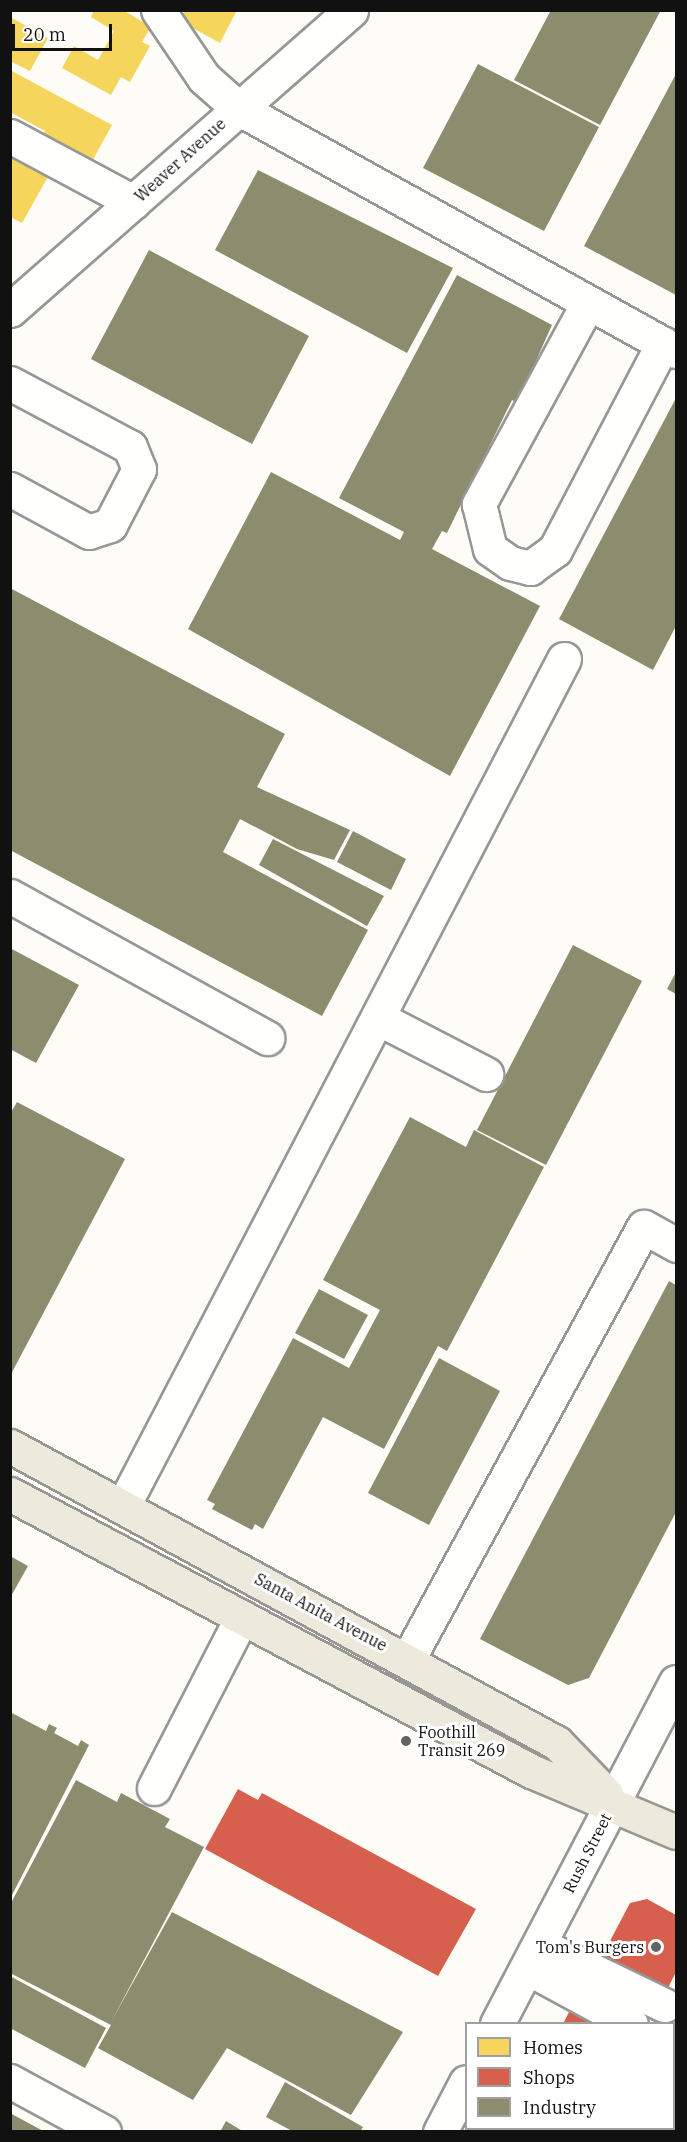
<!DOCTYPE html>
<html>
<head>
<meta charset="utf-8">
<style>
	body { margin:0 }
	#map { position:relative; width:687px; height:2142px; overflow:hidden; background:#fdfcf7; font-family:"IBM Plex Serif",serif }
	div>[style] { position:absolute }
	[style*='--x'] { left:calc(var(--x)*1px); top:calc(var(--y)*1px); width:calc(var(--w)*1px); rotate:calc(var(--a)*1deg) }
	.homes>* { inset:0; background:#f6d55c }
	.shops>* { inset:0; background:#d6604d }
	.industry>* { inset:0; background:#8c8c6e }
	.roads { filter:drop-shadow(2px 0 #979795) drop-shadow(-2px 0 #979795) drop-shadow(0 2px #979795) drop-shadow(0 -2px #979795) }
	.minor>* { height:33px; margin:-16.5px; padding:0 16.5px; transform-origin:16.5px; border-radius:16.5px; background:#fffffe }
	.major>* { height:33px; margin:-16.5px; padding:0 16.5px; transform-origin:16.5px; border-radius:16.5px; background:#ede9dc }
	.dots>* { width:16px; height:16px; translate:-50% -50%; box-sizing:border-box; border:3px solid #fff; border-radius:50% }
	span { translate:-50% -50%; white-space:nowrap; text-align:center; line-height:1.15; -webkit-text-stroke:6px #fff; paint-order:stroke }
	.street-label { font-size:16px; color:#111 }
	.poi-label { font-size:16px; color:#111 }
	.left { translate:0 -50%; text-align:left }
	.right { translate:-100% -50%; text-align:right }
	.frame { position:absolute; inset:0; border:12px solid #111; pointer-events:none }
	.legend { position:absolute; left:465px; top:2022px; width:210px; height:108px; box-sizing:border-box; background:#fff; border:2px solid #a0a0a0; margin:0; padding:8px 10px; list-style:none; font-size:18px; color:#111 }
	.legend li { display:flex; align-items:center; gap:12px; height:30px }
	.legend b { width:30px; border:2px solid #a0a0a0 }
	.scale { position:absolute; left:12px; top:24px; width:100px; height:27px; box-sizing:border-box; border:3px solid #111; border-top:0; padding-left:8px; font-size:18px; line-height:21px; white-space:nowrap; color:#111; -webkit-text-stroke:4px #fff; paint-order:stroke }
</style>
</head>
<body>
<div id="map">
	<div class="homes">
		<div style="clip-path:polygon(94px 10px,123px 10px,151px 27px,142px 42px,150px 46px,130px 82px,121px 77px,111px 95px,62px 68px,74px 46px,98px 60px,114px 31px,91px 17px)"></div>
		<div style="clip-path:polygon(185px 10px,237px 10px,220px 43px,180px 21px)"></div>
		<div style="clip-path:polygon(10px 17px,48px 38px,30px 71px,10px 61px)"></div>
		<div style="clip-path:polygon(10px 70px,112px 125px,90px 165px,41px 138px,45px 131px,10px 112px)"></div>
		<div style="clip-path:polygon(10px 154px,49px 175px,22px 223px,10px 217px)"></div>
	</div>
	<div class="shops">
		<div style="clip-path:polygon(238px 1789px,258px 1800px,262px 1793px,476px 1909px,438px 1976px,205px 1849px)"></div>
		<div style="clip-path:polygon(647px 1899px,676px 1915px,676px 1972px,665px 1994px,600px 1960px,630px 1903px)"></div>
		<div style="clip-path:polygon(572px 2006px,604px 2024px,563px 2024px)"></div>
		<div style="clip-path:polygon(674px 2069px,676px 2071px,674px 2096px)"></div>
		<div style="clip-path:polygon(604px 2128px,656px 2128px,654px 2132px)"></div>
	</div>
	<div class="industry">
		<div style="clip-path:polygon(551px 10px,661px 10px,600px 125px,514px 80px)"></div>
		<div style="clip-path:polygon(478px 64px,599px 127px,544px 231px,423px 168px)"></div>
		<div style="clip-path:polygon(676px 74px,676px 295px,584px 246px)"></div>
		<div style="clip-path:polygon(258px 170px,453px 268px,407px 353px,215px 250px)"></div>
		<div style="clip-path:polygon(149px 250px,309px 336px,252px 444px,91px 359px)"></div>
		<div style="clip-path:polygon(457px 275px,552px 325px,517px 403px,512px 400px,447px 533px,442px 531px,432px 549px,540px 606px,450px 776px,188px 629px,271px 472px,400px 540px,404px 532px,339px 498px)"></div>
		<div style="clip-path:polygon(676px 398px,676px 626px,653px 670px,559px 619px)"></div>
		<div style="clip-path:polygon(10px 588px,285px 734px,257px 787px,350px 830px,334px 860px,297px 849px,240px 819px,223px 852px,368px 930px,322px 1016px,10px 850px)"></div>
		<div style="clip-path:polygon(353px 831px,406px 859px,391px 890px,337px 862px)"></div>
		<div style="clip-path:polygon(273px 839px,384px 896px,367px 926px,259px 865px)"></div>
		<div style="clip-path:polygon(573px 945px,642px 981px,546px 1165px,477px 1130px)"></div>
		<div style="clip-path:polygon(10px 948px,79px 985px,36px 1063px,10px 1049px)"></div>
		<div style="clip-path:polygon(676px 972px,676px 994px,667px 989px)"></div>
		<div style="clip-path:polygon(17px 1102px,125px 1159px,10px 1376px,10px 1114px)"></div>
		<div style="clip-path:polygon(410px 1117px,466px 1147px,474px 1130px,544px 1167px,447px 1351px,438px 1346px,384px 1449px,323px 1417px,263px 1529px,255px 1524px,252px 1530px,212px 1509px,215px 1504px,207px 1500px,293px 1338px,349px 1368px,380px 1310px,323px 1280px)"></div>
		<div style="clip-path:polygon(669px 1281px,676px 1285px,676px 1512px,589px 1678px,568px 1685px,480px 1639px)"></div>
		<div style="clip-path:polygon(319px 1289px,368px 1315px,344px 1359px,295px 1333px)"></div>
		<div style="clip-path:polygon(439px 1358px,500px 1391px,429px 1525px,368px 1493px)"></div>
		<div style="clip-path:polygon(10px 1556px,28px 1566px,10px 1598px)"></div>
		<div style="clip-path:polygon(10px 1712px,46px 1731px,49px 1724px,57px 1728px,54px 1733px,78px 1746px,81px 1740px,89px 1745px,10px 1899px)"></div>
		<div style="clip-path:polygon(76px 1780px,117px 1802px,121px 1793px,170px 1819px,165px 1827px,204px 1847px,111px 2022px,172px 1912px,403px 2032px,351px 2115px,227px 2048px,193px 2100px,98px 2048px,111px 2025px,10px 1973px,10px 1905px)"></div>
		<div style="clip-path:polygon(10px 1976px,106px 2028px,85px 2068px,10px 2028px)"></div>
		<div style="clip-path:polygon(285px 2082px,363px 2127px,360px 2132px,294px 2132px,266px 2117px)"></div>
		<div style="clip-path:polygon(10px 2113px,45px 2132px,10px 2132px)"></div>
		<div style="clip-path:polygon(226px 2121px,244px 2132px,220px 2132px)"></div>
	</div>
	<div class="roads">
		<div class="minor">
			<div style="--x:158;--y:10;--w:82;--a:55.9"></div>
			<div style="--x:204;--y:78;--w:45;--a:41.4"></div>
			<div style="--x:238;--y:108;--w:501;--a:29.02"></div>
			<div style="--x:10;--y:136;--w:140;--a:28.2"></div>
			<div style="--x:588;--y:303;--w:229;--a:118.5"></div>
			<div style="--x:479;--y:504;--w:46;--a:76.3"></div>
			<div style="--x:490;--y:549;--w:24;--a:35"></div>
			<div style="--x:510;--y:563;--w:21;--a:14"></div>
			<div style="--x:530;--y:568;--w:31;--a:-36"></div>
			<div style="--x:555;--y:550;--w:233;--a:-62.4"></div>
			<div style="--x:10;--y:310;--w:454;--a:-41.3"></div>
			<div style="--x:10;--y:383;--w:136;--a:28.1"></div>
			<div style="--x:130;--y:447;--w:24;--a:68"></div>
			<div style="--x:139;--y:469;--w:63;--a:117.4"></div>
			<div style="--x:110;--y:525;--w:22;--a:162"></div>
			<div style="--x:89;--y:532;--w:90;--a:-151.4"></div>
			<div style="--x:10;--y:896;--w:294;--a:28.9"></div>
			<div style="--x:378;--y:1018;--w:122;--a:27.4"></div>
			<div style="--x:123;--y:1506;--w:955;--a:-62.5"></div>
			<div style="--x:408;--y:1659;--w:492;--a:-61.4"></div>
			<div style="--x:644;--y:1227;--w:37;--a:29"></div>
			<div style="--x:154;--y:1788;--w:192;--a:-62.8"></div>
			<div style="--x:540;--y:1945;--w:138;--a:25.8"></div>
			<div style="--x:528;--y:1968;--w:117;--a:28.5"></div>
			<div style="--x:497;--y:2024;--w:386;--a:-62.4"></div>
			<div style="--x:674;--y:2046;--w:3;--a:45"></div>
			<div style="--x:10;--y:2081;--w:107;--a:28.5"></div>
			<div style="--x:561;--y:2128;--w:6;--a:39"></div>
			<div style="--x:440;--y:2132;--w:56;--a:-62.5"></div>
		</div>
		<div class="major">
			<div style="--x:10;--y:1446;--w:622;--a:28.5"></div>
			<div style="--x:557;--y:1743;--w:71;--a:46.1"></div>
			<div style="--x:10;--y:1494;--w:590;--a:28"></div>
			<div style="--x:531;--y:1771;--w:157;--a:22.8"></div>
		</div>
	</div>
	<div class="dots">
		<div style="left:406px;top:1741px;background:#646362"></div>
		<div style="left:656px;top:1947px;background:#646362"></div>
	</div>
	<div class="street-label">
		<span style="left:180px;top:160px;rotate:-42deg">Weaver Avenue</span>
		<span style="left:321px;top:1612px;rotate:28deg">Santa Anita Avenue</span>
		<span style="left:587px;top:1853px;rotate:-63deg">Rush Street</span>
	</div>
	<div class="poi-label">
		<span class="left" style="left:418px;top:1741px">Foothill<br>Transit 269</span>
		<span class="right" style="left:644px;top:1947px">Tom's Burgers</span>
	</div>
	<div class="frame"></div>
	<ul class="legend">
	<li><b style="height:16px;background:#f6d55c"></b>Homes</li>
	<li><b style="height:16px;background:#d6604d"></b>Shops</li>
	<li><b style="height:16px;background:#8c8c6e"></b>Industry</li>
	</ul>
	<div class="scale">20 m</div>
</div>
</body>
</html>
